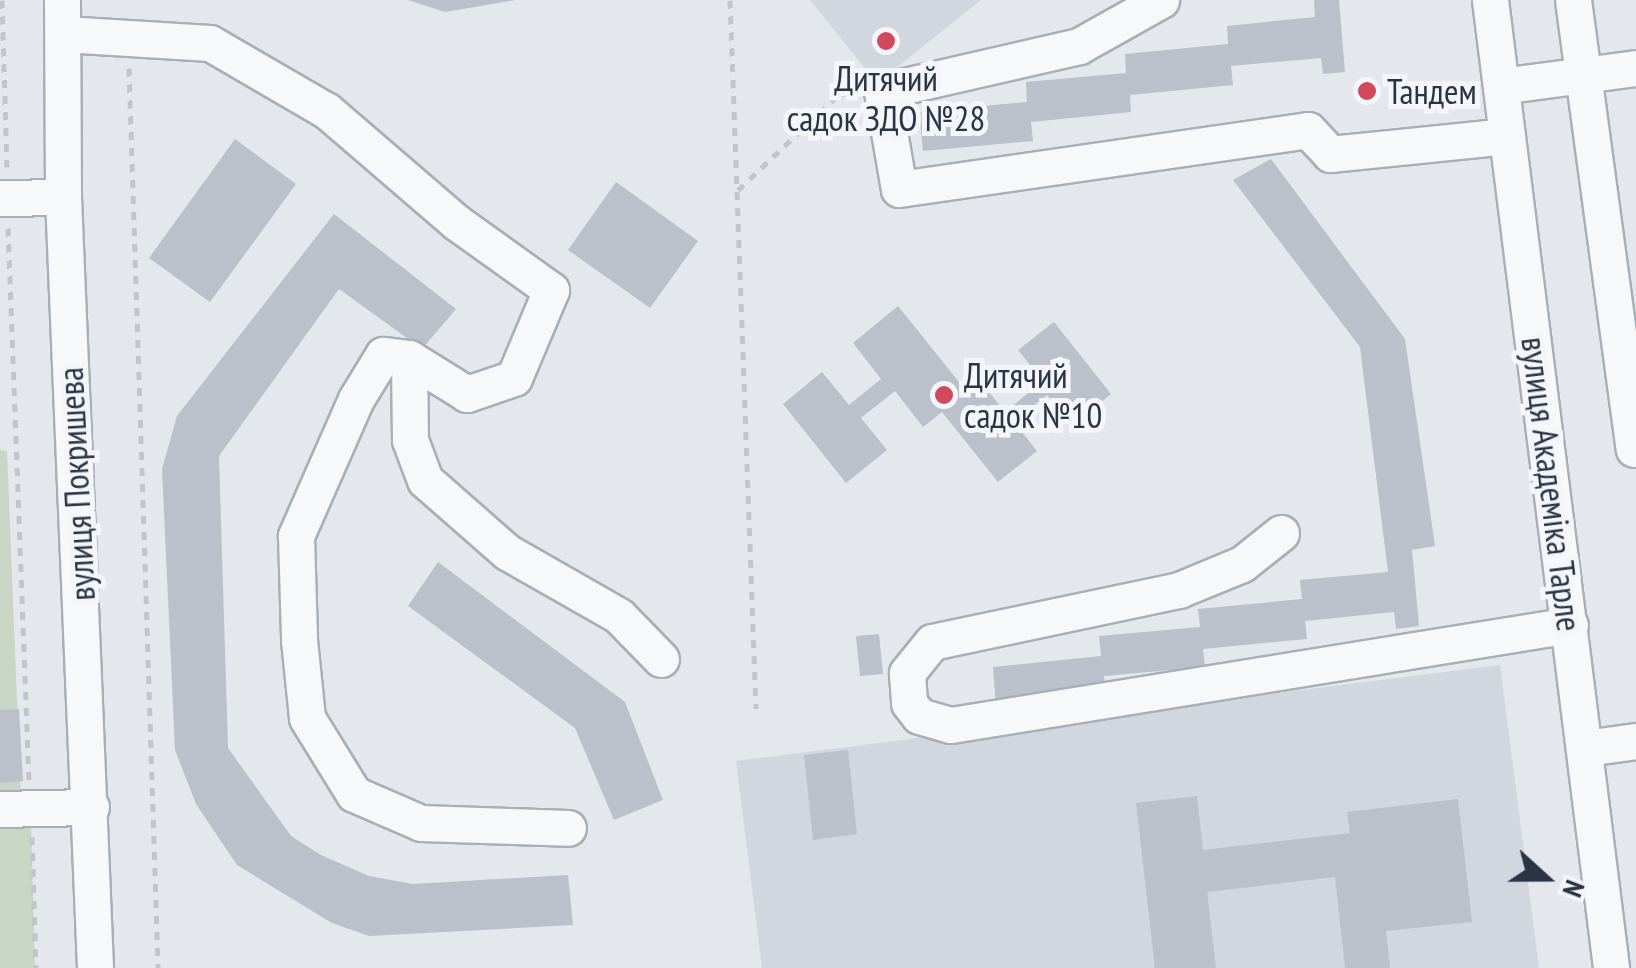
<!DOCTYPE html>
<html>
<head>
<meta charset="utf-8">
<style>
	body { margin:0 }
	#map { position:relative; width:1636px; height:968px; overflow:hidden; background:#e4e7ec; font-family:"PT Sans Narrow",sans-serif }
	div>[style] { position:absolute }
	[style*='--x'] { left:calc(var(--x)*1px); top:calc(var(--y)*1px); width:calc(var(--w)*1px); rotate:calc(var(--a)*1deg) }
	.built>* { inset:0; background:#d2d6de }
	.green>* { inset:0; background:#c9d6c5 }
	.building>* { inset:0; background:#bbc0ca }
	.path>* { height:5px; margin-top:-2.5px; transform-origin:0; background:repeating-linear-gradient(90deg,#c2c5cb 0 8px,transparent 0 16px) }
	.roads { filter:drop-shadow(2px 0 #a9aeb7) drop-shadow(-2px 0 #a9aeb7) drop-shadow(0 2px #a9aeb7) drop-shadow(0 -2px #a9aeb7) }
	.minor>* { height:35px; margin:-17.5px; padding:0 17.5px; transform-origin:17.5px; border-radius:17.5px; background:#f7f8fa }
	.dots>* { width:28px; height:28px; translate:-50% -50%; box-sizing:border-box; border:5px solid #f4f6f9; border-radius:50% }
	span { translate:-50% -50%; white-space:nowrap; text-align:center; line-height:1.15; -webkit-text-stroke:10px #f4f6f9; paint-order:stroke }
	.poi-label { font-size:35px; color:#2b3445 }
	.left { translate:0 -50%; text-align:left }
	.street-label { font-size:35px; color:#2b3445 }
	.north { position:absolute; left:1496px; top:828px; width:100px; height:100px; -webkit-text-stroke:8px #f4f6f9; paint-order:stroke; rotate:111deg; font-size:28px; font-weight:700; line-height:40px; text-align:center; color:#2b3445 }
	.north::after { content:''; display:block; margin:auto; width:35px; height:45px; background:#2b3445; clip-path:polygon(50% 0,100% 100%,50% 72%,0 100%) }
</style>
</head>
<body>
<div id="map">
	<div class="built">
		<div style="clip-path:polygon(810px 0,981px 0,877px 83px)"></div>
		<div style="clip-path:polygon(1500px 665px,1539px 968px,762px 968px,736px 761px)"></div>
	</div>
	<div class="green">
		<div style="clip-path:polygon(0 450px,7px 451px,21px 801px,0 802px)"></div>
		<div style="clip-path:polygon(31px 822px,35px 968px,0 968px,0 824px)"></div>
	</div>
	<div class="building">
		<div style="clip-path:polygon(408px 0,516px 0,445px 12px)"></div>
		<div style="clip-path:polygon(1314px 0,1339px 0,1345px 72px,1323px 74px,1321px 58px,1231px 66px,1233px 85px,1130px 95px,1131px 112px,1031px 122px,1033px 141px,923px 151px,919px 112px,1027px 102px,1026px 82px,1126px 73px,1125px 54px,1228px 44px,1227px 26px,1315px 17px)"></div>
		<div style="clip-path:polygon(235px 139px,296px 184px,210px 302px,149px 258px)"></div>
		<div style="clip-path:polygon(1271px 159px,1405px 339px,1435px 546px,1412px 550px,1419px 626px,1396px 629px,1394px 612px,1305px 621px,1307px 639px,1203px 649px,1205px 667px,1104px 676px,1106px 696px,996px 706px,993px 667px,1101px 656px,1099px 636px,1200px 627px,1198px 609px,1302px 599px,1300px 580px,1388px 572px,1360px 347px,1233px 180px)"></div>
		<div style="clip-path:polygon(616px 182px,698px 241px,650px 308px,568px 250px)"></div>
		<div style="clip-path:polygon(334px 214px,456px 309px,422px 349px,339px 289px,219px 456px,228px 748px,291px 836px,321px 855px,369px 876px,413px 884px,568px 875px,573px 925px,369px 936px,332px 923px,237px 865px,196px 804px,175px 750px,162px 469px,177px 416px)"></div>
		<div style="clip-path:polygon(898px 306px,967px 392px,980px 381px,1005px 412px,1043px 381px,1018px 350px,1054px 322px,1111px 394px,1072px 426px,1047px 395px,1014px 422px,1037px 451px,998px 482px,942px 412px,923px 427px,895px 391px,861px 418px,887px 450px,846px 483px,783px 404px,822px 372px,849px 405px,881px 379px,853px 343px)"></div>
		<div style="clip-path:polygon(438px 562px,625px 702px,663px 800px,614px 820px,575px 728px,408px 606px)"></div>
		<div style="clip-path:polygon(879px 634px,883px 674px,860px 676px,856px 636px)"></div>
		<div style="clip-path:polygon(19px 709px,23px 781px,0 783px,0 710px)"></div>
		<div style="clip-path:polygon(848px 750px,857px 834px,813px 840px,804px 755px)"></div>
		<div style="clip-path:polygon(1197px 796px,1203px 850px,1350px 833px,1347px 812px,1458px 799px,1472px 922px,1386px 931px,1390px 968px,1345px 968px,1335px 877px,1207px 892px,1216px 968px,1155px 968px,1136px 803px)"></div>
	</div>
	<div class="path">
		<div style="--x:2;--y:0;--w:167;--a:88.3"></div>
		<div style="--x:730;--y:0;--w:709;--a:87.9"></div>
		<div style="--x:129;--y:68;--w:900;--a:88.15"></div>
		<div style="--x:738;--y:190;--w:139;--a:-43.5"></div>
		<div style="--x:839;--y:94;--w:15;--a:-4"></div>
		<div style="--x:8;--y:228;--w:553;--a:87.83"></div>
		<div style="--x:32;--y:837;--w:131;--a:88.3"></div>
	</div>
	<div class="roads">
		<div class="minor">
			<div style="--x:62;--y:0;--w:197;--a:89.7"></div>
			<div style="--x:63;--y:197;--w:772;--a:87.62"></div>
			<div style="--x:1161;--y:0;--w:94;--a:150.7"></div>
			<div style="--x:1079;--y:46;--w:202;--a:167.1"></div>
			<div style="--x:882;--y:91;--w:99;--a:80.2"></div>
			<div style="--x:899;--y:189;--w:413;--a:-8.2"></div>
			<div style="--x:1308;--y:130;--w:33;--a:47"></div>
			<div style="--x:1330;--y:154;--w:178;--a:-5.8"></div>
			<div style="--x:1490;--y:0;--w:976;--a:82.87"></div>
			<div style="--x:1573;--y:0;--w:453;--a:82.3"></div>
			<div style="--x:64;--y:34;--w:146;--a:3.5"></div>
			<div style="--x:210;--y:43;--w:135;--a:30.2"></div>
			<div style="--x:327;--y:111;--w:170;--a:40.7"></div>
			<div style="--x:456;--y:222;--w:117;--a:35.6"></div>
			<div style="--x:551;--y:290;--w:95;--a:112.8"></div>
			<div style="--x:514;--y:378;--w:50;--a:161.2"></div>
			<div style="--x:467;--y:394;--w:68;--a:-148.2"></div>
			<div style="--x:409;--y:358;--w:26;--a:-173"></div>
			<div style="--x:383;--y:355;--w:52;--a:121.5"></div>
			<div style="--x:356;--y:399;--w:150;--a:113.7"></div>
			<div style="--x:296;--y:536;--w:104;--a:88.3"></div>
			<div style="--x:299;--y:640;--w:78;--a:84.1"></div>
			<div style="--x:307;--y:718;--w:89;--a:58.3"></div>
			<div style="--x:354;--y:794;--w:73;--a:23.4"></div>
			<div style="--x:421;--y:823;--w:147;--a:1.9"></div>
			<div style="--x:1501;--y:86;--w:136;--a:-7.6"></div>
			<div style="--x:0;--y:198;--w:63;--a:-0.9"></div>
			<div style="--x:409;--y:358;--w:82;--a:89.3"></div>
			<div style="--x:410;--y:440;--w:43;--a:69.4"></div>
			<div style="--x:425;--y:480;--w:109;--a:41.3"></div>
			<div style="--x:507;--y:552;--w:129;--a:29.7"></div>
			<div style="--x:619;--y:616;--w:60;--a:45.7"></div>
			<div style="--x:1281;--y:533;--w:50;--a:141.5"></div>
			<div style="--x:1242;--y:564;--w:68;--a:157.6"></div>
			<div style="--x:1179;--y:590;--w:252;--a:168.1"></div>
			<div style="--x:932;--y:642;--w:40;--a:129"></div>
			<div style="--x:907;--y:673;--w:30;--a:86"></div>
			<div style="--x:909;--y:703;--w:16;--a:52"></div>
			<div style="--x:919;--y:716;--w:33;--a:16"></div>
			<div style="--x:951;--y:725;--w:627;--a:-9.18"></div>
			<div style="--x:1586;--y:748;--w:50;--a:-8"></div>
			<div style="--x:0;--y:809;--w:91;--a:-1.3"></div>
		</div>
	</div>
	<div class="dots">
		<div style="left:886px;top:41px;background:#d1495b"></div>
		<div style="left:1367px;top:91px;background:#d1495b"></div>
		<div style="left:944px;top:395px;background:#d1495b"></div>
	</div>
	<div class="poi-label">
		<span style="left:886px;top:98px">Дитячий<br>садок ЗДО №28</span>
		<span class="left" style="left:1387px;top:91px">Тандем</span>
		<span class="left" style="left:964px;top:395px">Дитячий<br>садок №10</span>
	</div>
	<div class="street-label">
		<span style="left:76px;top:484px;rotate:-93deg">вулиця Покришева</span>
		<span style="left:1552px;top:484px;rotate:83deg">вулиця Академіка Тарле</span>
	</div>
	<div class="north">N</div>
</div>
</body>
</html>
